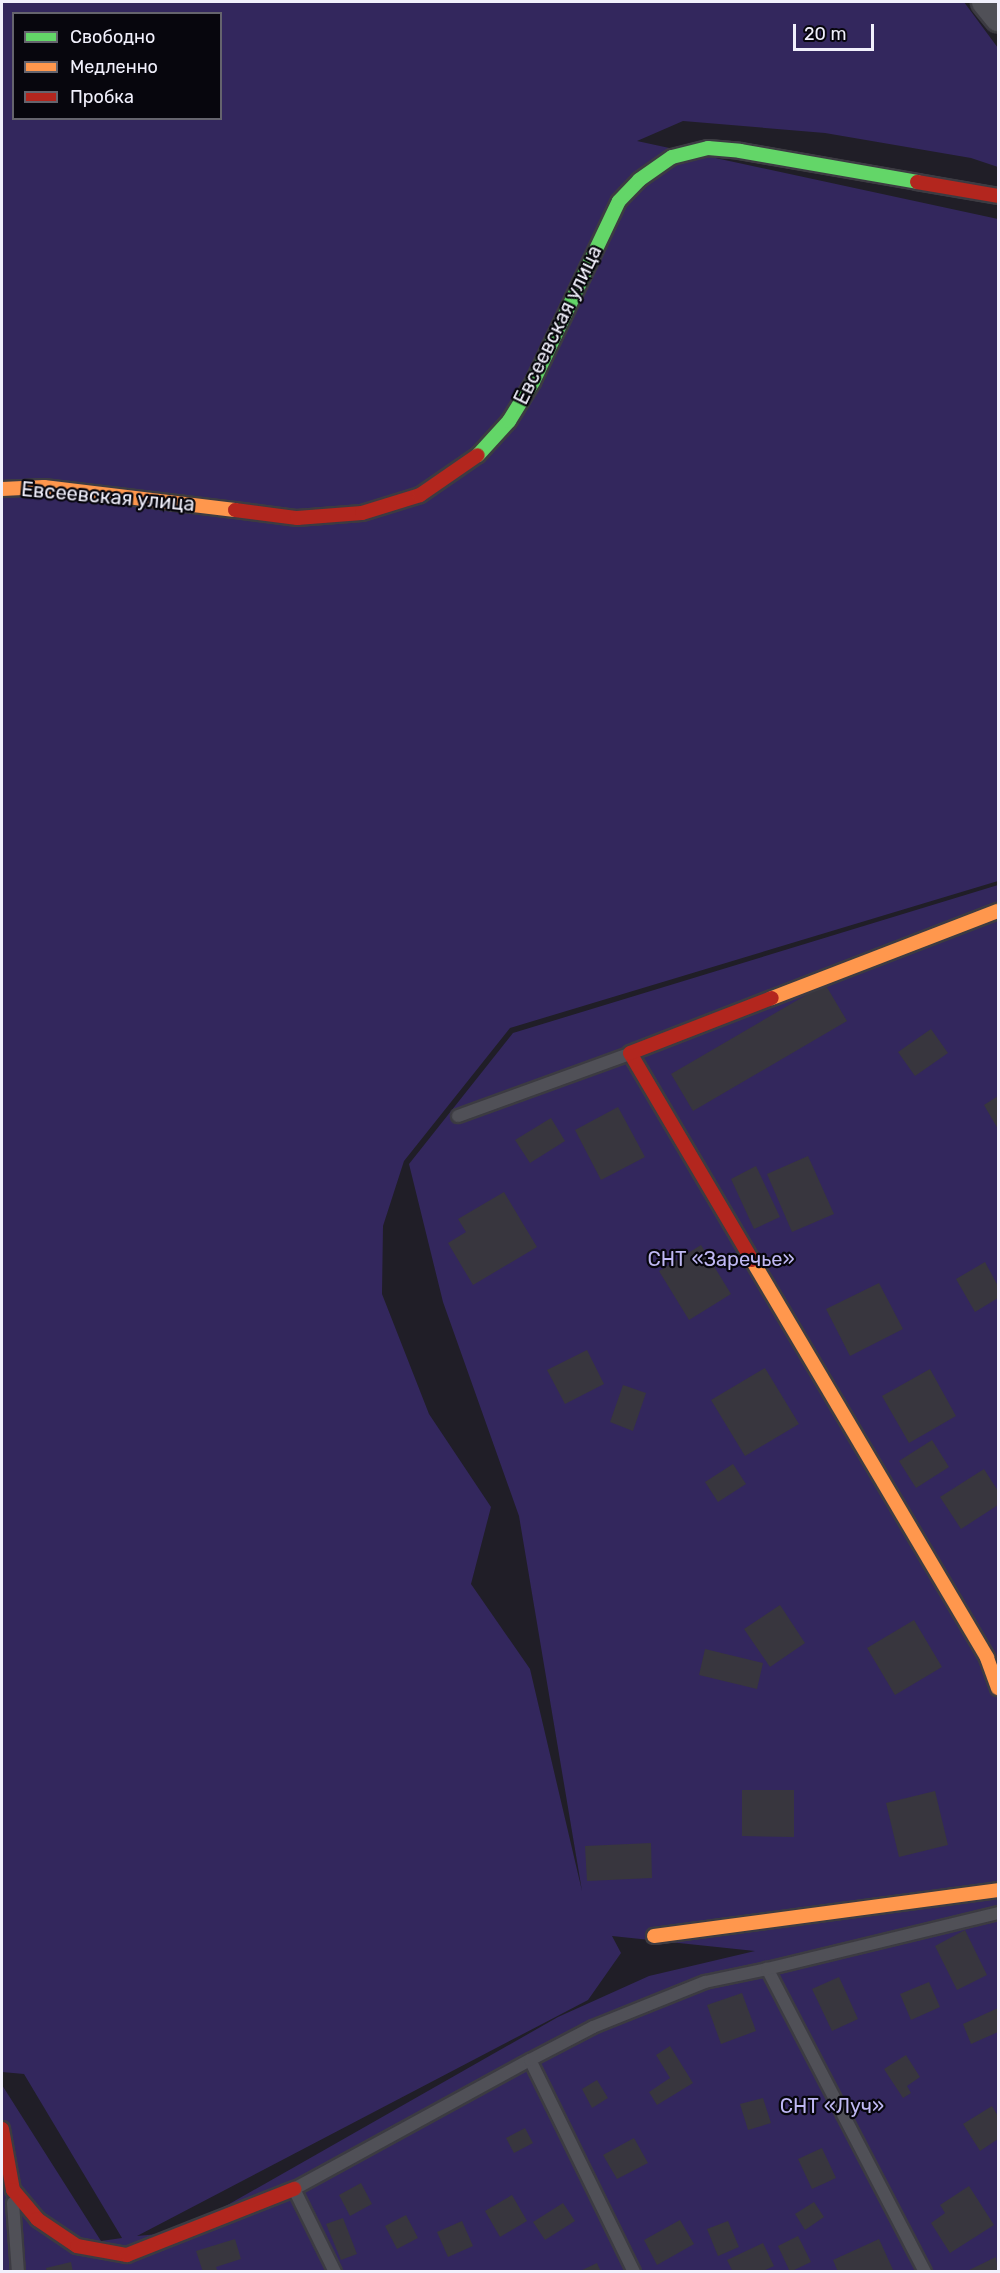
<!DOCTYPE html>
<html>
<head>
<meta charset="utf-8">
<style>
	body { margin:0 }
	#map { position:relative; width:1000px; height:2273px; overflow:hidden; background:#201e27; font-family:Rubik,sans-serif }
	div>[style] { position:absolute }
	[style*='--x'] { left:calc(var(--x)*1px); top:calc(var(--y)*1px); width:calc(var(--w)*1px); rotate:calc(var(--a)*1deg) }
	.green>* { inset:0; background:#33275d }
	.building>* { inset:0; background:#38363e }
	.roads { filter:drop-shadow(2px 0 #3c3b42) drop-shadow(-2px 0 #3c3b42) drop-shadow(0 2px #3c3b42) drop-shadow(0 -2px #3c3b42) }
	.lane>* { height:12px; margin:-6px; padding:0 6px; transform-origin:6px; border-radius:6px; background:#505057 }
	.street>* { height:26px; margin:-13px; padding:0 13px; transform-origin:13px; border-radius:13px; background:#505057 }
	.fast>* { height:14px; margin:-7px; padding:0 7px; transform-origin:7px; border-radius:7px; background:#63d668 }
	.slow>* { height:14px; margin:-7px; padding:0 7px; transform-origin:7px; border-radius:7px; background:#ff974d }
	.jam>* { height:14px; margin:-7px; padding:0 7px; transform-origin:7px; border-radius:7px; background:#b3261e }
	span { translate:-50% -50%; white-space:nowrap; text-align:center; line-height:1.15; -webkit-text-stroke:4.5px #07060d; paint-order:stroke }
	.street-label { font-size:20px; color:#f1f0fc }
	.park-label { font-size:20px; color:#bfb8f3 }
	.frame { position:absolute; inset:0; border:3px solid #f1f0fc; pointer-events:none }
	.legend { position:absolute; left:12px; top:12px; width:210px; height:108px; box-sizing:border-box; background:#07060d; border:2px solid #65646d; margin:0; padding:8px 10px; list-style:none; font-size:18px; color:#f1f0fc }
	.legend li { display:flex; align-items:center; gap:12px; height:30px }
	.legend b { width:30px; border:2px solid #65646d }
	.scale { position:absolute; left:793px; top:24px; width:81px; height:27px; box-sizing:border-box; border:3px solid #f1f0fc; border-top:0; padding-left:8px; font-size:18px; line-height:21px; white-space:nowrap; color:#f1f0fc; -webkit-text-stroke:4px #07060d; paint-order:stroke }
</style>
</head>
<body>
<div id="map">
	<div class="green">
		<div style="clip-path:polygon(evenodd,2px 2px,964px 2px,998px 48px,998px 167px,971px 158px,825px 133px,683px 121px,637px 141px,998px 219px,998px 881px,510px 1028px,404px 1161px,383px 1226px,382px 1294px,429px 1414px,491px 1507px,471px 1584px,530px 1669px,582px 1891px,519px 1516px,443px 1302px,409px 1164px,513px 1033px,998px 885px,998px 2271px,2px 2271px,2px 2085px,101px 2241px,122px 2238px,24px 2074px,2px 2072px,2px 2px,14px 14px,220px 14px,220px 118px,14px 118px,14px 14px,2px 2px,612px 1936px,755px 1951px,649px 1976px,558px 2017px,180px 2232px,137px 2236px,588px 2000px,621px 1953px,612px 1936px)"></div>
	</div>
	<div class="building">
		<div style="clip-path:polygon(825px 984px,847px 1021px,693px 1111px,671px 1074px)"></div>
		<div style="clip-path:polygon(931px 1029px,948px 1053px,915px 1076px,898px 1052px)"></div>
		<div style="clip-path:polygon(998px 1096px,998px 1129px,984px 1105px)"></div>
		<div style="clip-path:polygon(618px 1107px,645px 1157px,601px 1180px,575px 1130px)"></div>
		<div style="clip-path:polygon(551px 1118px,565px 1141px,530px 1163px,515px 1140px)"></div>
		<div style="clip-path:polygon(808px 1156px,834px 1214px,792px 1232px,767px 1174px)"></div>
		<div style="clip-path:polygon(756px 1166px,780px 1217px,754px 1229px,731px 1179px)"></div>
		<div style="clip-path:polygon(504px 1192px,537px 1247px,473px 1285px,448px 1243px,466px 1232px,458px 1219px)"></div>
		<div style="clip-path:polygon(701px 1245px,731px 1294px,689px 1320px,659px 1271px)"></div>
		<div style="clip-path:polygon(985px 1262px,998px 1286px,998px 1298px,975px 1312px,956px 1279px)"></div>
		<div style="clip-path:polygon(879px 1283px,903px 1329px,850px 1356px,826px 1309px)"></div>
		<div style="clip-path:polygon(587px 1350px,604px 1384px,565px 1404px,547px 1370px)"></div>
		<div style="clip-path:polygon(765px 1368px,799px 1424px,745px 1456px,711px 1400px)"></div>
		<div style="clip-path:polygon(930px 1369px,956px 1416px,909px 1443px,882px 1396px)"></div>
		<div style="clip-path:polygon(623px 1385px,646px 1393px,633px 1431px,610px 1422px)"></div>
		<div style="clip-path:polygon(932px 1440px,949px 1467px,916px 1488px,899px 1461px)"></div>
		<div style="clip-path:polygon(733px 1464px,746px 1484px,718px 1502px,705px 1482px)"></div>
		<div style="clip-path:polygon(984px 1469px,998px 1491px,998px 1505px,961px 1529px,940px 1497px)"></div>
		<div style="clip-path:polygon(780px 1605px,805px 1643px,770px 1667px,744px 1629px)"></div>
		<div style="clip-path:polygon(914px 1620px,942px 1667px,895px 1695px,867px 1648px)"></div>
		<div style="clip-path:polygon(705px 1649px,763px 1663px,757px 1689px,699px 1675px)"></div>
		<div style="clip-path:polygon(742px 1790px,794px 1790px,794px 1837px,742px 1836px)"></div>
		<div style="clip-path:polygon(935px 1791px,948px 1845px,899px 1857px,886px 1803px)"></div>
		<div style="clip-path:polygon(651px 1843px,652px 1878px,587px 1881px,585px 1846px)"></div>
		<div style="clip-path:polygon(965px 1930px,987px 1975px,957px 1990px,935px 1946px)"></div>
		<div style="clip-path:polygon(839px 1977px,858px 2019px,832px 2031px,812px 1989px)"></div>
		<div style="clip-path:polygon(929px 1982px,940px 2007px,911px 2020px,900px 1994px)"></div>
		<div style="clip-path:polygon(742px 1993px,756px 2031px,721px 2044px,707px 2005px)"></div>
		<div style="clip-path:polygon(998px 2008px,998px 2032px,971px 2044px,963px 2024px)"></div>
		<div style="clip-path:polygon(670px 2046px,693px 2083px,657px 2105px,649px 2092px,670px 2078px,656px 2055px)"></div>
		<div style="clip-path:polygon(906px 2055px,920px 2077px,907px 2086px,911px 2093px,903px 2098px,884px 2069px)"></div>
		<div style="clip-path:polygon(597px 2080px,608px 2098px,592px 2108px,582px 2089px)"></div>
		<div style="clip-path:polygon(763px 2098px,771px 2123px,748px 2130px,740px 2104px)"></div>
		<div style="clip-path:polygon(992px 2106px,998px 2116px,998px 2139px,980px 2151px,963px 2124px)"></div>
		<div style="clip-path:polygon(525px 2128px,533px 2143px,514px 2153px,506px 2138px)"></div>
		<div style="clip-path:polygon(634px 2138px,648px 2163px,617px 2179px,603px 2155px)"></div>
		<div style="clip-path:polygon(822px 2148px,836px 2178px,812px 2189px,798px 2159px)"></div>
		<div style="clip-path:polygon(361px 2183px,372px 2204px,350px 2216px,339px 2195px)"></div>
		<div style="clip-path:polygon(969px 2186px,994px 2225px,950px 2253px,931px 2223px,945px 2213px,940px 2205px)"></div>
		<div style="clip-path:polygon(512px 2195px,527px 2221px,500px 2237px,485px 2211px)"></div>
		<div style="clip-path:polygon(814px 2202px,824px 2217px,805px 2230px,795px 2214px)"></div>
		<div style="clip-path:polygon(563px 2203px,575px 2221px,545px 2240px,533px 2222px)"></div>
		<div style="clip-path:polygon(406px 2215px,418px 2238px,397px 2249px,385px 2226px)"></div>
		<div style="clip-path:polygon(343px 2218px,357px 2254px,341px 2260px,326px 2224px)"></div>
		<div style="clip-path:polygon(680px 2220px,694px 2244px,657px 2265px,644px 2240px)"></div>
		<div style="clip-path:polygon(462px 2221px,473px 2246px,448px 2257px,437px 2232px)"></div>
		<div style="clip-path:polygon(728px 2221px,739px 2247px,718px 2256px,707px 2229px)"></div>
		<div style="clip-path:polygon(798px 2236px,811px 2262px,790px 2272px,778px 2246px)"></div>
		<div style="clip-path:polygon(235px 2239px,241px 2259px,216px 2267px,218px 2272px,203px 2272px,196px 2251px)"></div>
		<div style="clip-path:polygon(879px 2239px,894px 2272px,838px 2272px,833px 2260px)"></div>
		<div style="clip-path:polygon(763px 2243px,774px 2266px,761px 2272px,733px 2272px,727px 2260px)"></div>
		<div style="clip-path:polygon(996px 2257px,998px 2272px,965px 2272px)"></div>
		<div style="clip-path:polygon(71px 2262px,73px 2272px,47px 2272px,46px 2268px)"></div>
		<div style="clip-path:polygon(597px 2263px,601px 2272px,578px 2272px)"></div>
	</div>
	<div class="roads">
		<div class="lane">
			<div style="--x:458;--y:1116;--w:182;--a:-19.9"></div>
			<div style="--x:13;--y:2203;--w:69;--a:85.9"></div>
			<div style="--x:335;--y:2272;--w:93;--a:-116.3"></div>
			<div style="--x:294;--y:2189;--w:269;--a:-28.7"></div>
			<div style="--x:634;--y:2272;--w:236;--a:-116.1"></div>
			<div style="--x:530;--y:2060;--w:71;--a:-27.6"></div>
			<div style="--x:593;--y:2027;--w:121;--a:-21.9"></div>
			<div style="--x:705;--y:1982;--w:63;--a:-11.8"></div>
			<div style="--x:925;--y:2272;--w:342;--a:-117.5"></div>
			<div style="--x:767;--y:1969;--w:238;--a:-13.6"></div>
		</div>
		<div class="street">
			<div style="--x:985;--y:2;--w:21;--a:51"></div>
		</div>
		<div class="fast">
			<div style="--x:478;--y:455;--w:46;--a:-47.6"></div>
			<div style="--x:509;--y:421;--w:46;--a:-58.4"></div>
			<div style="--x:533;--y:382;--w:200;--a:-64.6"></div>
			<div style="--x:619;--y:201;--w:29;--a:-46"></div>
			<div style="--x:639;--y:180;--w:40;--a:-34.9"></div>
			<div style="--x:672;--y:157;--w:37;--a:-14"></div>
			<div style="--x:708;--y:148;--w:32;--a:5"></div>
			<div style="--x:740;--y:151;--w:180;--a:9.9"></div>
		</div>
		<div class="slow">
			<div style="--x:2;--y:489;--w:42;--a:-2.7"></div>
			<div style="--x:44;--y:487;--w:192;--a:6.9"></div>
			<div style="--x:772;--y:998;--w:242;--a:-21.1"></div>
			<div style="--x:752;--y:1260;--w:462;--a:59.4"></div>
			<div style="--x:987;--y:1658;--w:32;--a:70"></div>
			<div style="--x:654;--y:1936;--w:347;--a:-7.6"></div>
		</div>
		<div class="jam">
			<div style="--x:917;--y:182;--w:82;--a:9.8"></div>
			<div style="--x:235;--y:510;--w:63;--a:7.4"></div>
			<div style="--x:297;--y:518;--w:65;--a:-4.4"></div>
			<div style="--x:362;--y:513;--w:61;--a:-17.2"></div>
			<div style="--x:420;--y:495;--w:70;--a:-34.6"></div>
			<div style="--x:752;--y:1260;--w:240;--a:-120.5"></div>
			<div style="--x:630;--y:1053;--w:152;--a:-21.2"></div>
			<div style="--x:2;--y:2129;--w:62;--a:79.8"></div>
			<div style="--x:13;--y:2190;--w:38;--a:50"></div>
			<div style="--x:37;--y:2219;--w:48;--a:34"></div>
			<div style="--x:77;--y:2246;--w:51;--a:10.2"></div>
			<div style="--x:127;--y:2255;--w:180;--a:-21.6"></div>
		</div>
	</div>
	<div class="street-label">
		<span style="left:558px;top:325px;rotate:-64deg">Евсеевская улица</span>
		<span style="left:108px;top:497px;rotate:5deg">Евсеевская улица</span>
	</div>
	<div class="park-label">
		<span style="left:721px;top:1259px">СНТ «Заречье»</span>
		<span style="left:832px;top:2106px">СНТ «Луч»</span>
	</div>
	<div class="frame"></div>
	<ul class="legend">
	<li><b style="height:8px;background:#63d668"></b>Свободно</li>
	<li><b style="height:8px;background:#ff974d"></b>Медленно</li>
	<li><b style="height:8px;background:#b3261e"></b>Пробка</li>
	</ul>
	<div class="scale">20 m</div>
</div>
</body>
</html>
